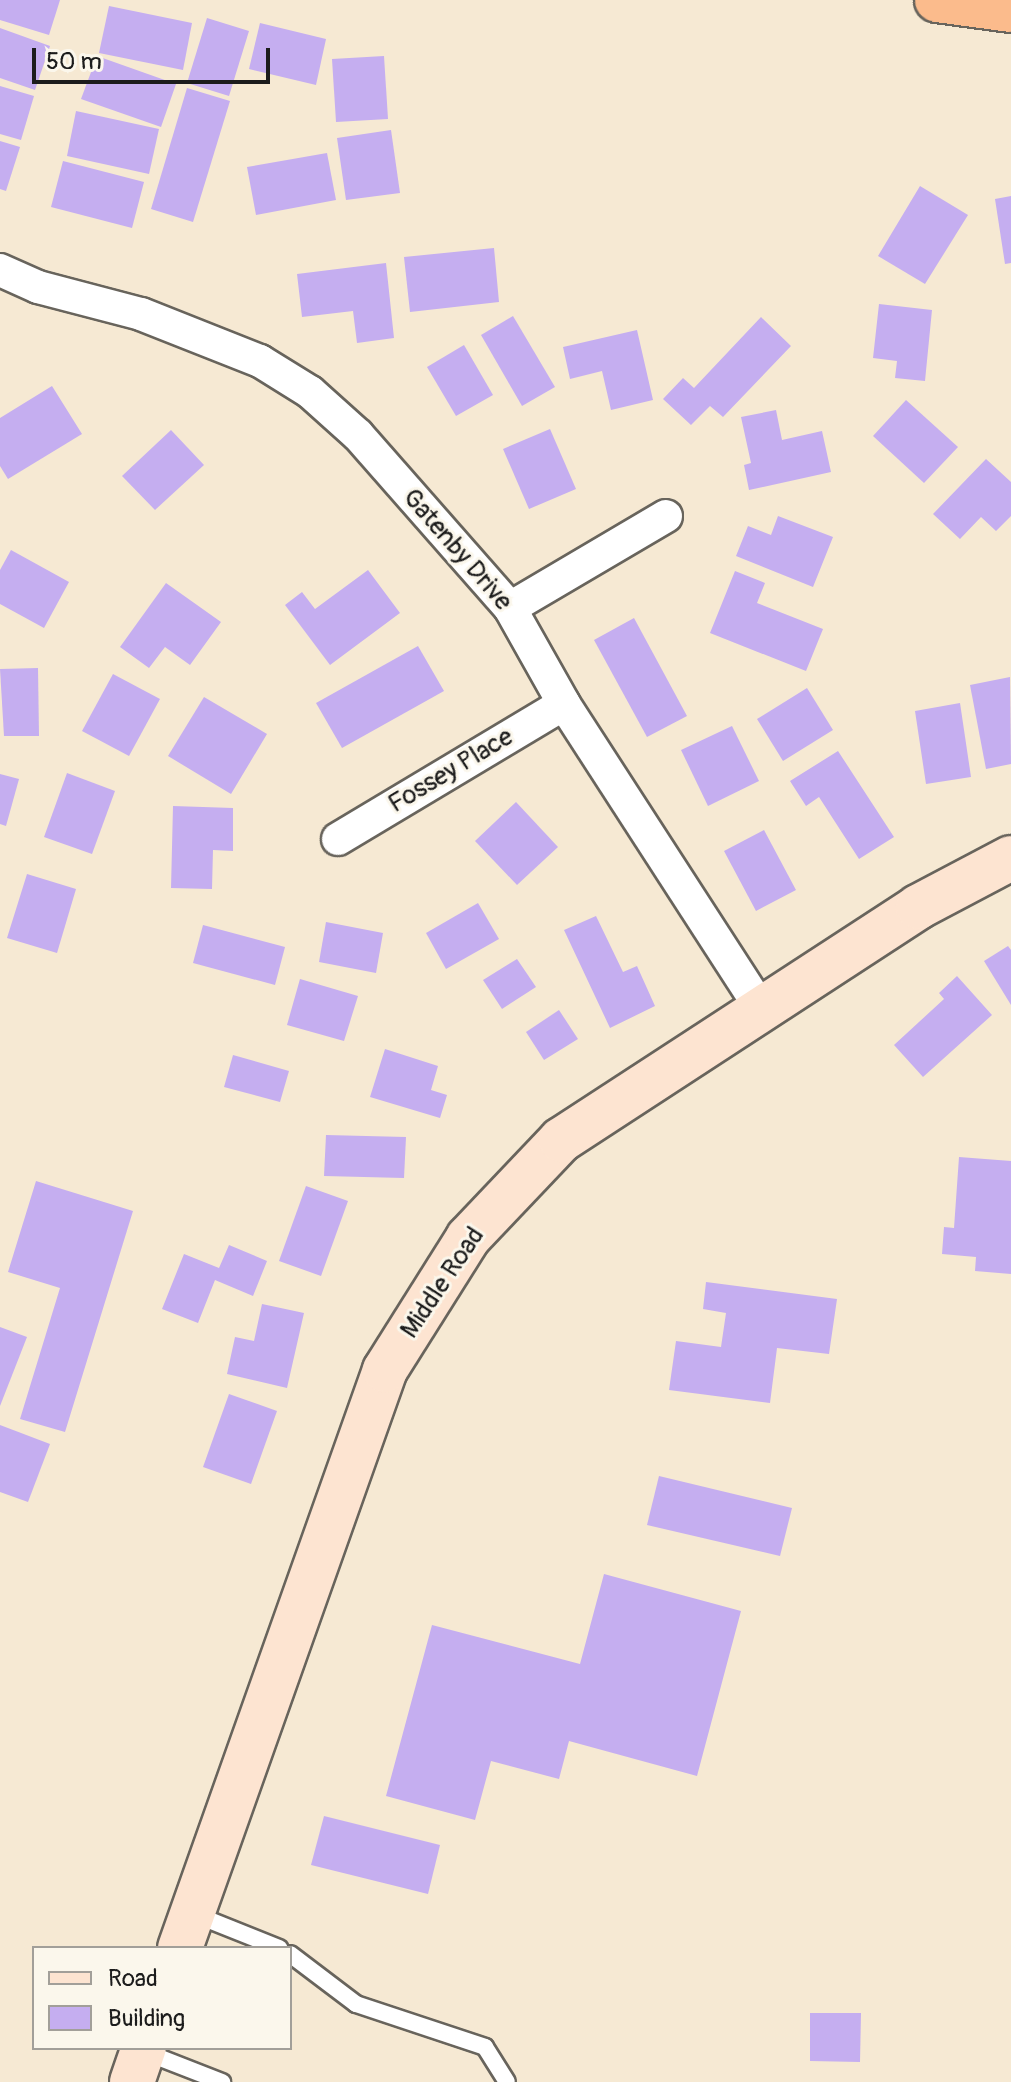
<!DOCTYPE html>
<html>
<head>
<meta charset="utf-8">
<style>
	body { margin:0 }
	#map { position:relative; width:1011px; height:2082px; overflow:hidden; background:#f6e9d3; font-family:Pangolin,sans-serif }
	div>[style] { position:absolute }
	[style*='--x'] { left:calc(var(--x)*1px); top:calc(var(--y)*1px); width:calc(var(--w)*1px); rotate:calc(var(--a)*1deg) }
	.building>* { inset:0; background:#c5aef0 }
	.roads { filter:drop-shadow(2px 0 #68645c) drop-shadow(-2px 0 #68645c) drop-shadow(0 2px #68645c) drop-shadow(0 -2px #68645c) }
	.lane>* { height:16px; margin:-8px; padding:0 8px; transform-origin:8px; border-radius:8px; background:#fff }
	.street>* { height:32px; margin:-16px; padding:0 16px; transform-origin:16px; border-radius:16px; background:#fff }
	.secondary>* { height:44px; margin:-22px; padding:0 22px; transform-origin:22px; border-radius:22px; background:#fde4d1 }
	.highway>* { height:44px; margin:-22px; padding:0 22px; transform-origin:22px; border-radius:22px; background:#fbbb8c }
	span { translate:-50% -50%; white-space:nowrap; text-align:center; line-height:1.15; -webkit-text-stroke:6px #fbf7ec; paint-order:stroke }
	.street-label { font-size:26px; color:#1c1c1c }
	.legend { position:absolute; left:32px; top:1946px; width:260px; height:104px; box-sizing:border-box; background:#fbf7ec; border:2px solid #a29f99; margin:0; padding:10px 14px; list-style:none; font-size:24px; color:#1c1c1c }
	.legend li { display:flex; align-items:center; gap:16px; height:40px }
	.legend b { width:40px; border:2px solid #a29f99 }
	.scale { position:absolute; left:32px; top:48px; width:238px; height:36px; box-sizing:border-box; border:4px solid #1c1c1c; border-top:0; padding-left:10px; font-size:24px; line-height:28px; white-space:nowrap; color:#1c1c1c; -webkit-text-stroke:6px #fbf7ec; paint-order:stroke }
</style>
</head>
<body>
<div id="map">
	<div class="building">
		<div style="clip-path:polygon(0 0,60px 0,49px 35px,0 20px)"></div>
		<div style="clip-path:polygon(109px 6px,192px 23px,183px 70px,99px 53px)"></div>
		<div style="clip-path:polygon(207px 18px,249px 31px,229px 96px,187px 83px)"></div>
		<div style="clip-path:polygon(260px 23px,326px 39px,316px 85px,249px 69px)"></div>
		<div style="clip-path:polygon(0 28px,50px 46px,35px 90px,0 78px)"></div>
		<div style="clip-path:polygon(97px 56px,176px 84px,161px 127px,81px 99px)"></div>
		<div style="clip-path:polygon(384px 56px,388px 119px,336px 122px,332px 59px)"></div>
		<div style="clip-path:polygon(0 86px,34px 96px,21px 140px,0 134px)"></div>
		<div style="clip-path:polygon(187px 88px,230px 101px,193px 222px,151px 209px)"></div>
		<div style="clip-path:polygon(76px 111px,159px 129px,149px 174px,67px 156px)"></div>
		<div style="clip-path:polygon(391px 130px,400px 193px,346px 200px,337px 138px)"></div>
		<div style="clip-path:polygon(0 141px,20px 147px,6px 191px,0 189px)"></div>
		<div style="clip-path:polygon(327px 153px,336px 200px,256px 215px,247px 167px)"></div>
		<div style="clip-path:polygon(63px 161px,144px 182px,132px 228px,51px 207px)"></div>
		<div style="clip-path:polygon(920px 186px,968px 215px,925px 284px,878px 256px)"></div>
		<div style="clip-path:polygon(1011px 196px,1011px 263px,1005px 264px,995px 199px)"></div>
		<div style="clip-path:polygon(494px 248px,499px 302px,410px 312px,404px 257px)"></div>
		<div style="clip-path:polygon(386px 263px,394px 338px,357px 343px,353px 311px,302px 317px,297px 274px)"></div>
		<div style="clip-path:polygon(879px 304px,932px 310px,925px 381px,895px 378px,897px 361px,873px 358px)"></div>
		<div style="clip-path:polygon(513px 316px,555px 387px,522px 406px,481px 335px)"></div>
		<div style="clip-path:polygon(761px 317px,791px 346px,723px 417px,710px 406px,691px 425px,663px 399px,683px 378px,694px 388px)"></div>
		<div style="clip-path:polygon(637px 330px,653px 400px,611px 410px,602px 371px,570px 379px,563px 347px)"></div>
		<div style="clip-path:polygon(464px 345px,493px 395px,456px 416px,427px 367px)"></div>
		<div style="clip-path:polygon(52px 386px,82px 434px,8px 479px,0 466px,0 418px)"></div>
		<div style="clip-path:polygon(906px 400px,958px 447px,924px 483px,873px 436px)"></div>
		<div style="clip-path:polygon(776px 410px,782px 440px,822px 431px,831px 472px,749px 490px,744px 465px,751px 463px,741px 417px)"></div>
		<div style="clip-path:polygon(550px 429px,576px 489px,529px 509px,503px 449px)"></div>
		<div style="clip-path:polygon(171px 430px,204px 465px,155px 510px,122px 476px)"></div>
		<div style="clip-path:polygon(986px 459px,1011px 482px,1011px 516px,996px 531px,981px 517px,960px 539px,933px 514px)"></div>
		<div style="clip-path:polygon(778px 516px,833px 537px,813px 587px,736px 556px,748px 526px,771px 535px)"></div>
		<div style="clip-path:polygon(11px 550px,69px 582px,44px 628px,0 604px,0 570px)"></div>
		<div style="clip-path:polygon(368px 570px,400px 613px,330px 665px,285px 605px,302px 592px,315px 609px)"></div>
		<div style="clip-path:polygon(735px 571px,765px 583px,757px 603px,823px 629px,806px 671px,710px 633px)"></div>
		<div style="clip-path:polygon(166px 583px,221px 622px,190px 665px,165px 647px,149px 668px,120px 647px)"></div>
		<div style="clip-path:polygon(634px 618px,687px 716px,647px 737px,594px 640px)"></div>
		<div style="clip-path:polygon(418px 646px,444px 691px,342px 748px,316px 703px)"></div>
		<div style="clip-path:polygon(38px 668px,39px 736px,4px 736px,0 669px)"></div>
		<div style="clip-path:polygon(113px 674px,160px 699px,129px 756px,82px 731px)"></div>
		<div style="clip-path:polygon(1010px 677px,1011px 764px,986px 769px,970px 685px)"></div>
		<div style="clip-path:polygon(807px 688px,833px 730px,783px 761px,757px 719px)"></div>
		<div style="clip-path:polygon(204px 697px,267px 734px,231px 794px,168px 756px)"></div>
		<div style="clip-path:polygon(960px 703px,971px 777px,926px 784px,915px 711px)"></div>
		<div style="clip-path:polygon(732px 726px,759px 781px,708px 806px,681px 750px)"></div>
		<div style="clip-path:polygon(838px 751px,894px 837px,859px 859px,819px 797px,806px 806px,790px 781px)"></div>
		<div style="clip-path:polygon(67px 773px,115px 791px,92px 854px,44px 837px)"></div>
		<div style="clip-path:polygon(0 774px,19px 779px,6px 826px,0 824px)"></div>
		<div style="clip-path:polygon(516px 802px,558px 847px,517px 885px,475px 841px)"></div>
		<div style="clip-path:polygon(173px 806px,233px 808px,233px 851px,213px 850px,212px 889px,171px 888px)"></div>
		<div style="clip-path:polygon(764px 830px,796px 890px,756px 911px,724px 851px)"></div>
		<div style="clip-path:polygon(27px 874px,76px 889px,57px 953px,7px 938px)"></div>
		<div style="clip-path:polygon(478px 903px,499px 939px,446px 969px,426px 933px)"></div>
		<div style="clip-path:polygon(596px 916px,623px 972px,637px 966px,655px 1006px,610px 1028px,564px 930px)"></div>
		<div style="clip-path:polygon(326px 922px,383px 933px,376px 973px,319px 962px)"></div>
		<div style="clip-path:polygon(203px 925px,285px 947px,275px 985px,193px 963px)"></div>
		<div style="clip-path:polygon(1008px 946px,1011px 950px,1011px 1005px,984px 961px)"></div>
		<div style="clip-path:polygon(517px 959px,536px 987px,502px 1009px,483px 980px)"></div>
		<div style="clip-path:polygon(957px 976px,992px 1015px,923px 1077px,894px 1045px,944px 999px,939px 993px)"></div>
		<div style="clip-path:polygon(300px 979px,358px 996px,344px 1041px,287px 1025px)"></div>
		<div style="clip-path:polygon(559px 1010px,578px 1039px,544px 1060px,526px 1032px)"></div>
		<div style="clip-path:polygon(385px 1049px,438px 1066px,431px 1090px,447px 1095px,440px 1118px,370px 1097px)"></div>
		<div style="clip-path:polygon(233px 1055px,289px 1071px,280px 1102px,224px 1087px)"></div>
		<div style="clip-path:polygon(326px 1135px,406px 1137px,404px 1178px,324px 1176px)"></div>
		<div style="clip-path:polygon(959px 1157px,1011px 1161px,1011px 1274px,975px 1271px,976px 1257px,942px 1254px,944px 1227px,954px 1228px)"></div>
		<div style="clip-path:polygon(36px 1181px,133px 1211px,65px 1432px,20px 1419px,60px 1288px,8px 1272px)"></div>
		<div style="clip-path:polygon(306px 1186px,348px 1201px,321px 1276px,279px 1261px)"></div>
		<div style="clip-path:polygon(229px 1245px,267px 1261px,253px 1296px,215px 1280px,198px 1323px,162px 1309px,184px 1254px,219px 1268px)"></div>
		<div style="clip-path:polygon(706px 1282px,837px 1299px,829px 1354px,777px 1348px,770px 1403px,669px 1390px,676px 1341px,721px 1347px,726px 1313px,703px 1309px)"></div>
		<div style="clip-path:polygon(262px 1304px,304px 1313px,287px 1388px,227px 1374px,235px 1337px,254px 1341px)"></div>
		<div style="clip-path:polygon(0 1327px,27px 1337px,0 1406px)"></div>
		<div style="clip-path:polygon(229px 1394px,277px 1411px,251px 1484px,203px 1467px)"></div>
		<div style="clip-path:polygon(0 1425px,50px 1444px,28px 1502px,0 1492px)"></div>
		<div style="clip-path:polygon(659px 1476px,792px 1508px,780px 1556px,647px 1525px)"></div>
		<div style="clip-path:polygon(604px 1574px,741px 1611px,697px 1776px,569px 1741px,559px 1779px,491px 1761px,475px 1820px,386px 1796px,432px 1625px,580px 1664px)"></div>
		<div style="clip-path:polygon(324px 1816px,440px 1845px,428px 1894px,311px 1865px)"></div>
		<div style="clip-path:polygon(810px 2013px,861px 2013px,860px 2062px,810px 2061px)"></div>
	</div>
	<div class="roads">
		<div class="lane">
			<div style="--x:194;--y:1914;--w:92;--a:21.8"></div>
			<div style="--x:290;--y:1954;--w:83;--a:37.1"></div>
			<div style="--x:356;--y:2004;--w:136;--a:18.4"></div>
			<div style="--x:485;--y:2047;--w:41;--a:57.8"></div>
			<div style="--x:145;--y:2052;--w:83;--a:21.3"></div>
		</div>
		<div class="street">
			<div style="--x:0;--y:270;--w:42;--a:24.1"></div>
			<div style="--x:38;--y:287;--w:106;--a:14.7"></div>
			<div style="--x:141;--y:314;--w:128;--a:21.6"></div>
			<div style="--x:260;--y:361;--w:59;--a:31.8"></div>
			<div style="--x:310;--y:392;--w:64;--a:41.9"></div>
			<div style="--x:358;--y:435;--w:230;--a:48.7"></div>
			<div style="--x:510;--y:608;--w:110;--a:60.6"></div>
			<div style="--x:564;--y:704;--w:362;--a:57.1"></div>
			<div style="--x:510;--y:608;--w:181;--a:-30.5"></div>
			<div style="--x:338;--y:839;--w:263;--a:-30.9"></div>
		</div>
		<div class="secondary">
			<div style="--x:180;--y:1948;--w:613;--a:-70.47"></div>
			<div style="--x:385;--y:1370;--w:156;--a:-57.8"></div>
			<div style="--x:468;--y:1238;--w:135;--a:-46.5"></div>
			<div style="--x:561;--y:1140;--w:426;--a:-33.1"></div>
			<div style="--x:918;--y:907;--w:105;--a:-27.8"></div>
			<div style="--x:132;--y:2082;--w:36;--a:-71"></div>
		</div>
		<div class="highway">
			<div style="--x:937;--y:0;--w:75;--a:7.7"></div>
		</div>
	</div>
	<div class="street-label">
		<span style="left:457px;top:550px;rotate:49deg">Gatenby Drive</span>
		<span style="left:451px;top:771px;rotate:-31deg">Fossey Place</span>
		<span style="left:443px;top:1283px;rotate:-56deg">Middle Road</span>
	</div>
	<ul class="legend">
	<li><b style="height:10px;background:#fde4d1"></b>Road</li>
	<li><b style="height:22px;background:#c5aef0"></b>Building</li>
	</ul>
	<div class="scale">50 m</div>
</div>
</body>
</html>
